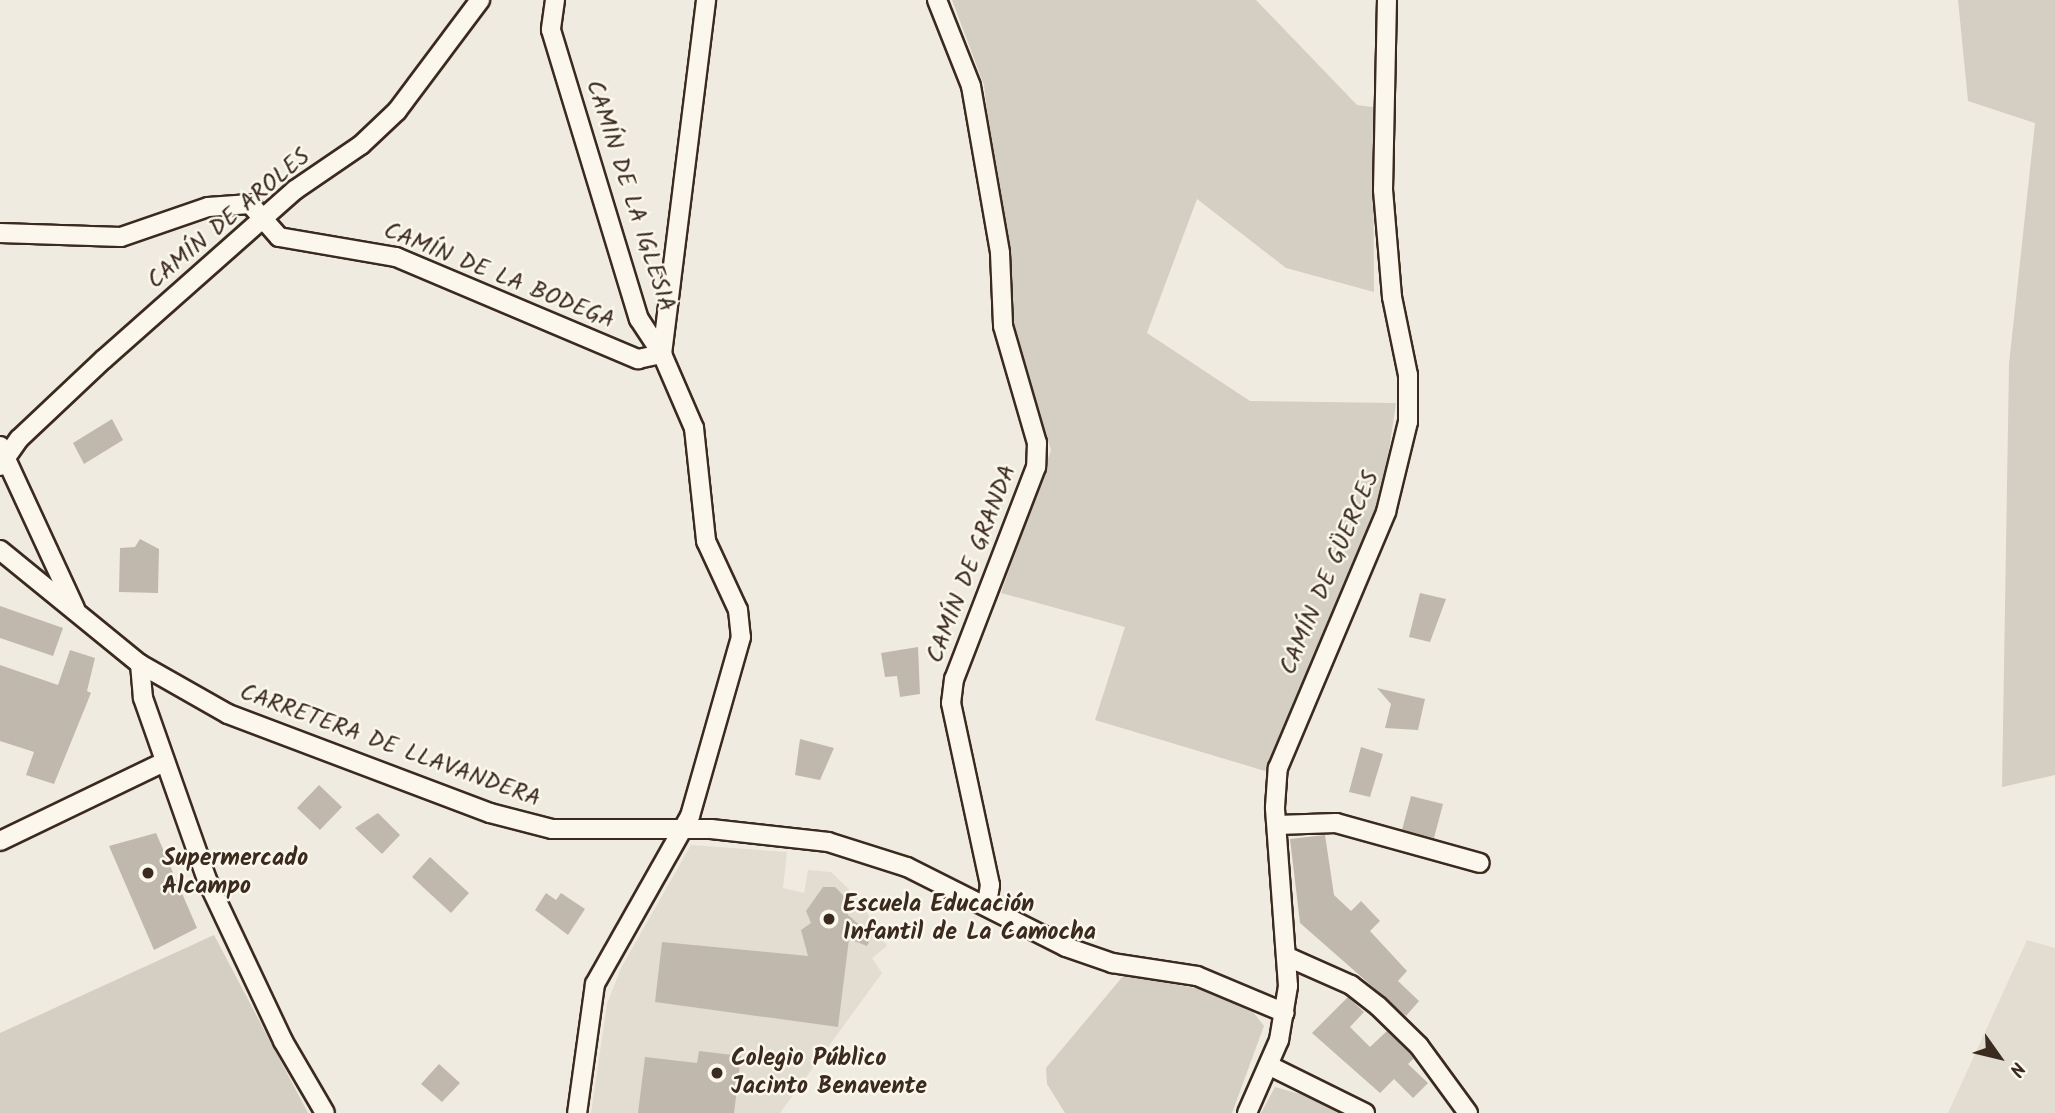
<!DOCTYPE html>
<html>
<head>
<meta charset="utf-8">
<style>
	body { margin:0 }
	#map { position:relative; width:2055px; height:1113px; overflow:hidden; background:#f0ebe0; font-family:Kalam,sans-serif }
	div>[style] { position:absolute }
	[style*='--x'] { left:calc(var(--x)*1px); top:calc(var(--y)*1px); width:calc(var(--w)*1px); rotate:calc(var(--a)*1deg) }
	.built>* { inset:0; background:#e2dcd1 }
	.green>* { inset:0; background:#d5cec3 }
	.building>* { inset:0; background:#c0b8ad }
	.roads { filter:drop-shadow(2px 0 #3b2a1e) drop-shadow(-2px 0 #3b2a1e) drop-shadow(0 2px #3b2a1e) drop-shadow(0 -2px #3b2a1e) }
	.minor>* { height:18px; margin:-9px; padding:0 9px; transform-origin:9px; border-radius:9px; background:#fbf7ec }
	.dots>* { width:19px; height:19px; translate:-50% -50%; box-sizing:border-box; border:4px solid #fbf7ec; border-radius:50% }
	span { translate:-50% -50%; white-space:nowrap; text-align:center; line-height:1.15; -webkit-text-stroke:5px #fbf7ec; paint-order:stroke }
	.street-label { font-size:24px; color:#3b2a1e }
	.poi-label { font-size:24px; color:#3b2a1e; font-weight:700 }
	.left { translate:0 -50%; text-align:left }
	.north { position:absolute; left:1964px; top:1022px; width:70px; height:70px; -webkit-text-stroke:5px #fbf7ec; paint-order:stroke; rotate:124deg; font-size:19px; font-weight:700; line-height:28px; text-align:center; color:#3b2a1e }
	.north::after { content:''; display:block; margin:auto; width:24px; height:32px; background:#3b2a1e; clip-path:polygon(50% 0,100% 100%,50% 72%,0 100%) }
</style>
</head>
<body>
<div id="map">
	<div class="built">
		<div style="clip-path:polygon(691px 845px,787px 852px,783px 888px,804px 893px,808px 870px,831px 872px,858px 898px,887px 946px,872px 958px,882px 973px,780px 1113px,591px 1113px,607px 1004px,621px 968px)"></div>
		<div style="clip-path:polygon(2027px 940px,2055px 948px,2055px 1113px,1948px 1113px)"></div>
	</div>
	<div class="green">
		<div style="clip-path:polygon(952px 0,1256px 0,1357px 105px,1373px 107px,1374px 292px,1286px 268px,1197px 199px,1147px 333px,1250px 401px,1396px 403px,1382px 498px,1265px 771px,1095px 720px,1125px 627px,1001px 593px,1051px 450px,1011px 323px,984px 85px)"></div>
		<div style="clip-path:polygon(1958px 0,2055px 0,2055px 775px,2002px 787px,2009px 364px,2035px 123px,1968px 101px)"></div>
		<div style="clip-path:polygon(214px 935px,308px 1113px,0 1113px,0 1033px)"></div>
		<div style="clip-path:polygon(1124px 975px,1200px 989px,1253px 1012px,1264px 1026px,1232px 1113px,1065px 1113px,1047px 1084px,1046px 1068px)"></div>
		<div style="clip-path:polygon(1275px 1087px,1346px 1107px,1352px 1113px,1261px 1113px)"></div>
	</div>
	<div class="building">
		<div style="clip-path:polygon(112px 419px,123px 440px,84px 464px,73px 443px)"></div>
		<div style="clip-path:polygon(140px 539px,159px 549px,158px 593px,119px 592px,120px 548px,135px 547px)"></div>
		<div style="clip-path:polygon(1420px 593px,1446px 599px,1430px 642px,1409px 637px)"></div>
		<div style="clip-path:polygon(0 606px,63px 628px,53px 656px,0 638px)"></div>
		<div style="clip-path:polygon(918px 647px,920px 694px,900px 697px,897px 676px,885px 677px,881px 653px)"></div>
		<div style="clip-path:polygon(70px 650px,95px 658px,87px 691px,91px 693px,54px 784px,26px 775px,34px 752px,0 741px,0 665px,58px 685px)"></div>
		<div style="clip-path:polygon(1377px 688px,1425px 699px,1418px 730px,1385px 728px,1391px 704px)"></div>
		<div style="clip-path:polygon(800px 739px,834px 748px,820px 780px,795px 775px)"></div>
		<div style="clip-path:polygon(1361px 747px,1383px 754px,1370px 797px,1349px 792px)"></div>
		<div style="clip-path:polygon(319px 785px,342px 807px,320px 830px,297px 808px)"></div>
		<div style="clip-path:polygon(1411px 796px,1443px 804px,1434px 838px,1402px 830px)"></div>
		<div style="clip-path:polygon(378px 813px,400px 835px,382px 854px,355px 828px)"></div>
		<div style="clip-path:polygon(156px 833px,197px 928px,154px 950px,109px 846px)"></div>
		<div style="clip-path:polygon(1325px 835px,1334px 895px,1351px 911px,1361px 901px,1380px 921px,1370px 931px,1407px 971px,1398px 981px,1419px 1001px,1406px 1016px,1300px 923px,1290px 839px)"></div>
		<div style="clip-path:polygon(430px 857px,469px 893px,451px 913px,412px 877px)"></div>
		<div style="clip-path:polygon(823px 887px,835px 887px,845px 897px,848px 915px,872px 936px,867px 946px,849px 939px,838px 1027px,655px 1002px,662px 942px,808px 956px,801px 930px,811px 923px,806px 911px)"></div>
		<div style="clip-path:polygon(546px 893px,556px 900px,561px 893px,585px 909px,568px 935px,535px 910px)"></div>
		<div style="clip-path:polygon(1348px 997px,1364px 1012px,1350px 1027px,1370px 1047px,1387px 1031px,1414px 1058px,1408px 1064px,1428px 1083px,1413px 1098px,1394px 1079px,1380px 1093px,1312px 1033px)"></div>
		<div style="clip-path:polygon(699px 1051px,741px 1056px,734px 1113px,638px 1113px,645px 1057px,697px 1063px)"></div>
		<div style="clip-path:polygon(439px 1064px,460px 1083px,442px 1102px,421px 1084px)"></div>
	</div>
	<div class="roads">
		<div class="minor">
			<div style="--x:555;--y:0;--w:30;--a:98"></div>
			<div style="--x:551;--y:30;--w:302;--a:73.1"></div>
			<div style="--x:639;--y:319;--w:42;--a:56.7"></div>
			<div style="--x:662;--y:354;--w:81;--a:66.6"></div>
			<div style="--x:694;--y:428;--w:114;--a:83.9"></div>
			<div style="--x:706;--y:541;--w:76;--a:65.1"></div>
			<div style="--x:738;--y:610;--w:27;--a:84"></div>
			<div style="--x:741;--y:637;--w:186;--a:105.9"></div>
			<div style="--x:690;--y:816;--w:193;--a:119.5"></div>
			<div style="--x:595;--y:984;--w:130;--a:97.9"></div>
			<div style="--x:937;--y:0;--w:92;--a:68.4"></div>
			<div style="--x:971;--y:86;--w:169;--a:80.1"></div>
			<div style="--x:1000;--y:253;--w:73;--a:87.6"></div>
			<div style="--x:1003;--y:326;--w:122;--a:73.8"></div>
			<div style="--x:1037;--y:443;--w:24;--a:92"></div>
			<div style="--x:1036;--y:467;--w:227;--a:111.1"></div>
			<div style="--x:954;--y:679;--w:24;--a:97"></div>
			<div style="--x:951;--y:703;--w:186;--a:77.9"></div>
			<div style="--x:990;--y:885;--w:18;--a:99"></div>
			<div style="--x:0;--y:233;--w:121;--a:1.9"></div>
			<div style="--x:121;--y:237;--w:92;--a:-19"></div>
			<div style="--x:208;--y:207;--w:42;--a:-4.1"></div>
			<div style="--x:250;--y:204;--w:44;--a:48.7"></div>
			<div style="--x:279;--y:237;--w:119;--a:9.7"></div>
			<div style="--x:396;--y:257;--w:263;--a:22.9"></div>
			<div style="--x:638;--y:359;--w:25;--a:-12"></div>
			<div style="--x:662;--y:354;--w:357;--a:-82.9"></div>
			<div style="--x:0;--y:446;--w:179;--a:65.2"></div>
			<div style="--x:0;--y:466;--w:33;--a:-55"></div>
			<div style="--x:19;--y:439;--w:117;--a:-43.3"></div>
			<div style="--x:104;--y:359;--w:255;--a:-41.5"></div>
			<div style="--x:295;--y:190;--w:80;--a:-34.3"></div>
			<div style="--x:361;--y:145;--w:50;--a:-43.4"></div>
			<div style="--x:397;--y:111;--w:139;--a:-53.2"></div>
			<div style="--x:0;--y:550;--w:181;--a:39.2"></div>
			<div style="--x:140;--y:664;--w:101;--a:29.6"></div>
			<div style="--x:228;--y:714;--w:280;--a:20.7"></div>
			<div style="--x:490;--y:813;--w:64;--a:14.5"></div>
			<div style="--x:552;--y:829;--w:159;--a:0"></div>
			<div style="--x:711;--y:829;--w:118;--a:6.3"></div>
			<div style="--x:828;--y:842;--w:83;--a:17.6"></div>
			<div style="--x:907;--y:867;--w:178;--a:26.7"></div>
			<div style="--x:1066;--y:947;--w:49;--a:19.2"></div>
			<div style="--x:1112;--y:963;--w:86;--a:8.7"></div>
			<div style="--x:1197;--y:976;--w:95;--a:22.8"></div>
			<div style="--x:140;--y:664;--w:34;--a:85"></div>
			<div style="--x:143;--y:698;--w:193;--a:70.6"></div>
			<div style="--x:207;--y:880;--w:178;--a:64.7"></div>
			<div style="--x:283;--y:1041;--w:83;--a:59.7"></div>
			<div style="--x:1277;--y:825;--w:59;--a:-1.9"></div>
			<div style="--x:1336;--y:823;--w:149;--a:15.5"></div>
			<div style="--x:0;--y:841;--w:182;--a:-25.7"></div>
			<div style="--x:1290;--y:958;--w:67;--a:23.9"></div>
			<div style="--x:1351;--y:985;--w:34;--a:38"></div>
			<div style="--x:1378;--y:1006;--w:57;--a:44.3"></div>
			<div style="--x:1419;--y:1046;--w:83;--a:53.8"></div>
			<div style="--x:1270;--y:1066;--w:106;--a:26.3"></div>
			<div style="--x:1247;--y:1113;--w:80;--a:-66.3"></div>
			<div style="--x:1279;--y:1040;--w:55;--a:-80.5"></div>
			<div style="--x:1288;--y:986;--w:179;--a:-94.2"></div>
			<div style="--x:1275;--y:807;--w:39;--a:-86"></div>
			<div style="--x:1278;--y:768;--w:278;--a:-67.1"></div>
			<div style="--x:1386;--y:512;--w:93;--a:-76.3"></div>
			<div style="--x:1408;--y:422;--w:47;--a:-90"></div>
			<div style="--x:1408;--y:375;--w:80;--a:-101.6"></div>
			<div style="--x:1392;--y:297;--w:107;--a:-94.8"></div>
			<div style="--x:1383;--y:190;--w:190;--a:-88.8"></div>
		</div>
	</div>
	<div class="dots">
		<div style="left:148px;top:873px;background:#3b2a1e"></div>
		<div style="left:829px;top:919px;background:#3b2a1e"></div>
		<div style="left:717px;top:1073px;background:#3b2a1e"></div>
	</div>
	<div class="street-label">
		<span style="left:630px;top:196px;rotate:72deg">CAMÍN DE LA IGLESIA</span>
		<span style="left:229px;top:219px;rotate:-40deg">CAMÍN DE AROLES</span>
		<span style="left:499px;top:276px;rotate:22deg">CAMÍN DE LA BODEGA</span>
		<span style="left:972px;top:564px;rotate:-69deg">CAMÍN DE GRANDA</span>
		<span style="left:1330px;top:573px;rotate:-67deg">CAMÍN DE GÜERCES</span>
		<span style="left:390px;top:746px;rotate:20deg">CARRETERA DE LLAVANDERA</span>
	</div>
	<div class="poi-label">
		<span class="left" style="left:162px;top:873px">Supermercado<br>Alcampo</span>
		<span class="left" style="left:843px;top:919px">Escuela Educación<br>Infantil de La Camocha</span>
		<span class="left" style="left:731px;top:1073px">Colegio Público<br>Jacinto Benavente</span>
	</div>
	<div class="north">N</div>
</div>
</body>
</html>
